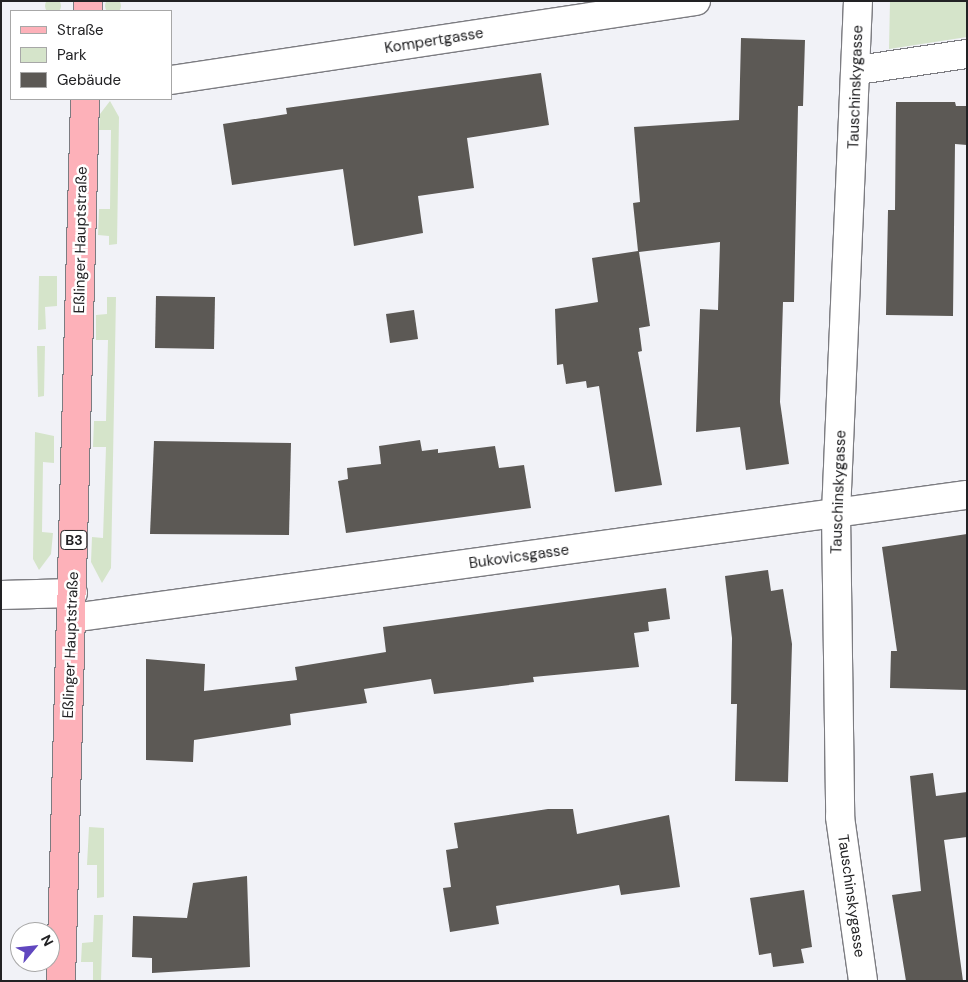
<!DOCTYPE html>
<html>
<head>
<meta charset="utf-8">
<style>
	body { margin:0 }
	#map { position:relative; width:968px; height:982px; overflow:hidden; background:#f1f2f7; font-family:"DM Sans",sans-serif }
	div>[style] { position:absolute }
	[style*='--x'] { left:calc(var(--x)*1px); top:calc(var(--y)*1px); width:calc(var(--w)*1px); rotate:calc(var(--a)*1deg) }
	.green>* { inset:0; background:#d5e4ca }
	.round { border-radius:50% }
	.building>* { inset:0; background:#5c5955 }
	.roads { filter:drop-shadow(1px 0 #7c7c81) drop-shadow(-1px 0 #7c7c81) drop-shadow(0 1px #7c7c81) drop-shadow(0 -1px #7c7c81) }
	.minor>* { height:28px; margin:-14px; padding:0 14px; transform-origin:14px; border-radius:14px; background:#fff }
	.primary>* { height:28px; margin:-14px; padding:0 14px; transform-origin:14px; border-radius:14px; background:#fdb1b9 }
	span { translate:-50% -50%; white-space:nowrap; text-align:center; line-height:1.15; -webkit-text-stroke:5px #fff; paint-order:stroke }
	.shield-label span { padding:1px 4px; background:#fff; border:1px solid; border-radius:4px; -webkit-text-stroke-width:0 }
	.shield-label { font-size:14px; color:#222224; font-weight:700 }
	.street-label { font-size:15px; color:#222224 }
	.frame { position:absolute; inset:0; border:2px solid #222224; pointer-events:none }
	.legend { position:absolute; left:10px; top:10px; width:162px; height:90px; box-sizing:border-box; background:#fff; border:1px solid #a7a7a7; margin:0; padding:6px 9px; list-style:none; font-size:15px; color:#222224 }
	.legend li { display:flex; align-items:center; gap:10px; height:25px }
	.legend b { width:25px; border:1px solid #a7a7a7 }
	.north { position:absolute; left:10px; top:922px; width:50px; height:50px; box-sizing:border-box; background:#fff; border:1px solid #a7a7a7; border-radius:50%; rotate:62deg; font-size:14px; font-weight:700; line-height:20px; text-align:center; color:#222224 }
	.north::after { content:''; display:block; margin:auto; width:18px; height:22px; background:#6047bf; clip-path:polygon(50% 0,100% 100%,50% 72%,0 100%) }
</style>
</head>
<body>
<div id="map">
	<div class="green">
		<div class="round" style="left:105px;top:-2px;width:16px;height:16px"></div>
		<div class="round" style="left:45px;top:-2px;width:16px;height:16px"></div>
		<div style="clip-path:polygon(890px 1px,967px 1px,967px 37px,889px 49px)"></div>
		<div style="clip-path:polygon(110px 101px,119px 117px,117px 244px,109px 245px,109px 236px,98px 235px,99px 209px,110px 209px,111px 130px,99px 130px,100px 114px)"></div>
		<div style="clip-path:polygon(39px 276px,57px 276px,57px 306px,45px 307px,46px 329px,38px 330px)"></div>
		<div style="clip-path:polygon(107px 297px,116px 297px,111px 568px,102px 583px,91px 562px,92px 537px,103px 538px,106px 447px,93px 447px,94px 421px,106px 421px,108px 340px,96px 340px,96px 315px,107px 314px)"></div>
		<div style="clip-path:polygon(37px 346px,45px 346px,44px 396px,38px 397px)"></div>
		<div style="clip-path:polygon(35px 432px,54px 436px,54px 463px,43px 462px,42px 532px,53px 533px,51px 554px,39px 570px,33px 559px)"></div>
		<div style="clip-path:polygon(89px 827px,104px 828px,104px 897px,97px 898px,97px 865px,87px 865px)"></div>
		<div style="clip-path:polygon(94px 915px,103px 915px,101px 981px,93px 981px,93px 962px,81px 962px,82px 943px,93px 942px)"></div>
	</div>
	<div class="building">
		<div style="clip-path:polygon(741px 38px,805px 40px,803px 106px,798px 106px,794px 302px,783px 302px,780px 402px,789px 464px,746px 470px,740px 427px,696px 432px,700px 309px,718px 310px,720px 242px,639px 252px,650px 326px,639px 328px,642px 351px,638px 352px,662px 485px,615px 492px,599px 386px,587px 388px,586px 381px,566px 384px,563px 364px,557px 365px,555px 309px,598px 302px,592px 258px,638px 251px,633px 203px,640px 202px,634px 127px,739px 120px)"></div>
		<div style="clip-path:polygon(541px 73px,549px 125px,467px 138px,474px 188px,418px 196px,423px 233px,354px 246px,343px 169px,232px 185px,223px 124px,287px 114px,286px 108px)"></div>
		<div style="clip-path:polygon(896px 102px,955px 102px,956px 106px,967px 106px,967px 145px,955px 144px,953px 316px,886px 315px,888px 210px,895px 210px)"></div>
		<div style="clip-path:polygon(156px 296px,215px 297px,214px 349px,155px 348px)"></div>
		<div style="clip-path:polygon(414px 310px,418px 339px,390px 343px,386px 314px)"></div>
		<div style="clip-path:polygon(420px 440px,422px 451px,438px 449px,438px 453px,495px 446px,499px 468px,524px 465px,531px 508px,346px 533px,338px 481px,348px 479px,347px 468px,381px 464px,379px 446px)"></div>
		<div style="clip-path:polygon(154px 441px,291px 443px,289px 535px,150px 534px)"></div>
		<div style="clip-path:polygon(967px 534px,967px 690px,890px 688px,891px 651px,897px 651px,882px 547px)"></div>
		<div style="clip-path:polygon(768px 570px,771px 591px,783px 589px,792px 644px,788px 782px,735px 781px,737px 704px,731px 704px,732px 638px,725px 576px)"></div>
		<div style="clip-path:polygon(666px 588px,670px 619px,648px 622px,649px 631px,634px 633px,639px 667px,533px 677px,534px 682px,434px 694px,431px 679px,364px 689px,367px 703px,290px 714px,291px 725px,194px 740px,193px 762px,146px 760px,146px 659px,205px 664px,204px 691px,297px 680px,295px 667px,386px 652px,383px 627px)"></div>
		<div style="clip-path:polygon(933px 773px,936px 796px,967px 792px,967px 837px,944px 840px,963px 981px,906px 981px,892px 895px,921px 891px,910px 776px)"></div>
		<div style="clip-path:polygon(548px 809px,573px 809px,577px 834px,669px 815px,680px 887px,621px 895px,619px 885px,496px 906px,499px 924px,450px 932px,443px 888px,451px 887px,446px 850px,458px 848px,454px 823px)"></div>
		<div style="clip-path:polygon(247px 876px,250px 967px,152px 973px,152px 958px,132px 957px,133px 916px,187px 918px,193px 883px)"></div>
		<div style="clip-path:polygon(804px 890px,812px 947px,801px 949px,804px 963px,773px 967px,771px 953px,759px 955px,750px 898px)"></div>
	</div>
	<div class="roads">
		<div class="minor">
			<div style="--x:858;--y:1;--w:512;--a:92.46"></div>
			<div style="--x:836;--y:513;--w:304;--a:89.2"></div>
			<div style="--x:840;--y:817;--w:166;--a:82"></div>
			<div style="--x:858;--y:70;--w:110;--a:-8.4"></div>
			<div style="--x:171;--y:80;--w:531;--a:-8.56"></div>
			<div style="--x:1;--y:595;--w:72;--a:-1.6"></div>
			<div style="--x:72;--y:618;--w:903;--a:-7.83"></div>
		</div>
		<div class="primary">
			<div style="--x:88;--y:11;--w:10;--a:-90"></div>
			<div style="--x:61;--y:981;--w:882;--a:-88.44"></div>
		</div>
	</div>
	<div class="shield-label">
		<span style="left:74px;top:540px">B3</span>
	</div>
	<div class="street-label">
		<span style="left:434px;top:41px;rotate:-9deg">Kompertgasse</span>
		<span style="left:856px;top:87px;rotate:-88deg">Tauschinskygasse</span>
		<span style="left:81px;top:240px;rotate:-89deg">Eßlinger Hauptstraße</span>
		<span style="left:839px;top:492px;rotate:-88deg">Tauschinskygasse</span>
		<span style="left:519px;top:557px;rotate:-8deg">Bukovicsgasse</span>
		<span style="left:71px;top:645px;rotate:-88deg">Eßlinger Hauptstraße</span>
		<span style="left:851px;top:896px;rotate:82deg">Tauschinskygasse</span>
	</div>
	<div class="frame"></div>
	<ul class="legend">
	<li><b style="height:6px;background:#fdb1b9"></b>Straße</li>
	<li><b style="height:14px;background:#d5e4ca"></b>Park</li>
	<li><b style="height:14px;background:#5c5955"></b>Gebäude</li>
	</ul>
	<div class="north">N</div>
</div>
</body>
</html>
